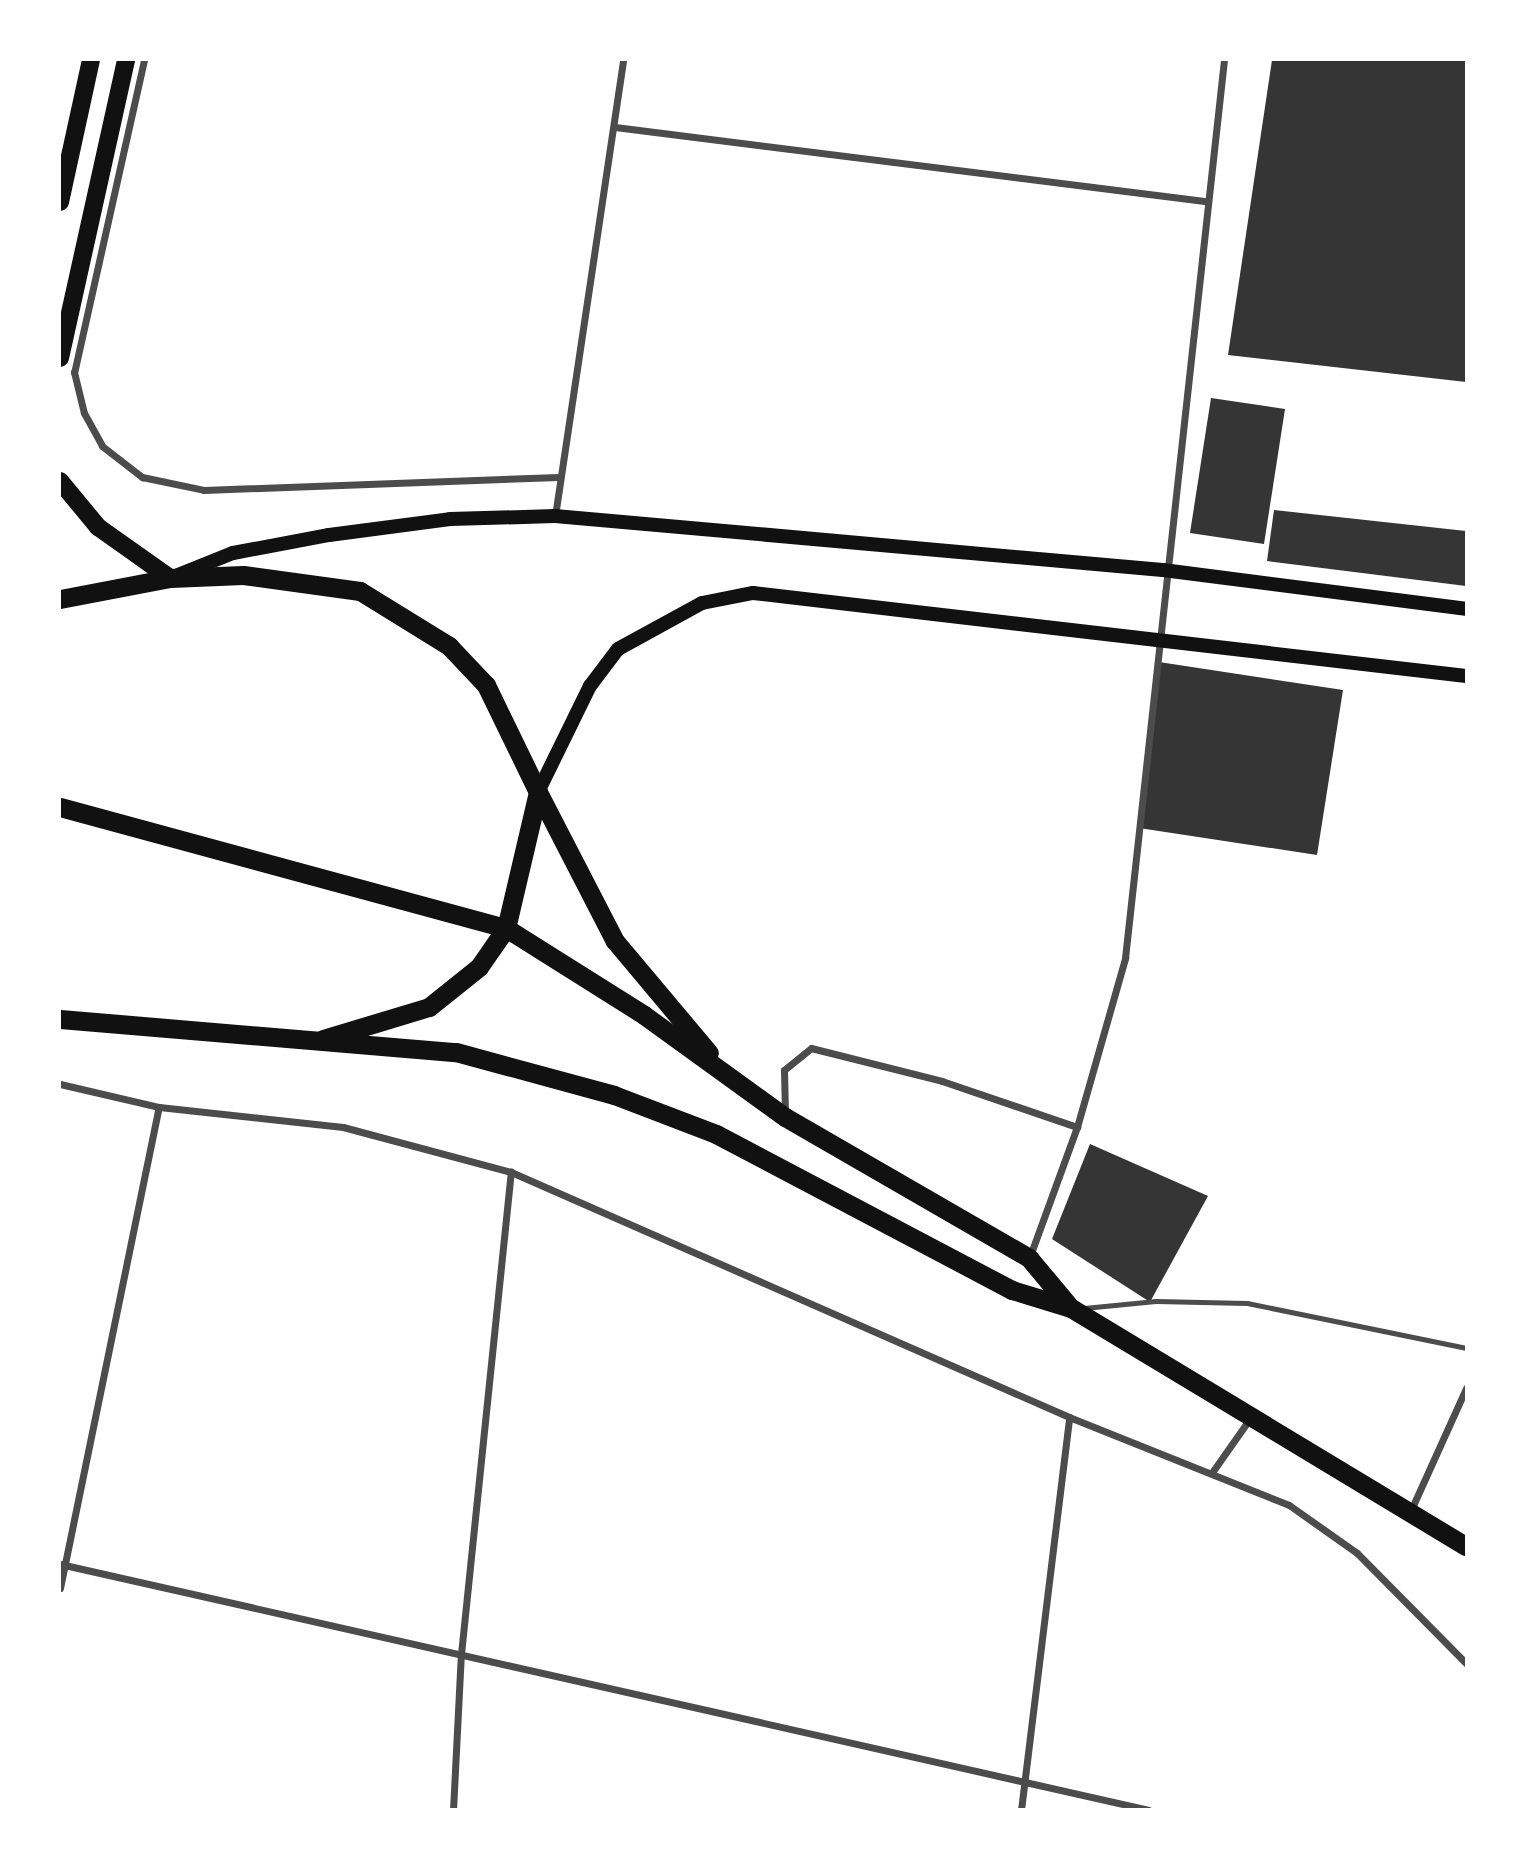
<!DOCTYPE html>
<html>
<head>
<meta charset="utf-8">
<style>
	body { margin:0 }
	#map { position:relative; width:1526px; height:1869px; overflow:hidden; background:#fff; font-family:Mulish,sans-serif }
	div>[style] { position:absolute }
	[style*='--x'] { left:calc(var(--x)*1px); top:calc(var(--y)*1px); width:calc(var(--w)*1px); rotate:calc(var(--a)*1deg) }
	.building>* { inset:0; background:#353535 }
	.service>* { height:5px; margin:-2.5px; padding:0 2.5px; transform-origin:2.5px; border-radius:2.5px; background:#4c4c4c }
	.minor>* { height:7px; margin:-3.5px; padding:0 3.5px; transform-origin:3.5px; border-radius:3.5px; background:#4c4c4c }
	.secondary>* { height:14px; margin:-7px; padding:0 7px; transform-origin:7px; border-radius:7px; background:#111 }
	.primary>* { height:18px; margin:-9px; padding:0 9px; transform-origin:9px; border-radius:9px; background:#111 }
	.trunk>* { height:19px; margin:-9.5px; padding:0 9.5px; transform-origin:9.5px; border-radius:9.5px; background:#111 }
	span { translate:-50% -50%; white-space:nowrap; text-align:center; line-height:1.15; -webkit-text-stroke:5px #fff; paint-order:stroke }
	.frame { position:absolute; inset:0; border:61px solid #fff; pointer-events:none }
</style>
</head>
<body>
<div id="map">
	<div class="building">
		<div style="clip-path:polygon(1272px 60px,1466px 60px,1466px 382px,1228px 355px)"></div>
		<div style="clip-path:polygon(1211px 398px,1285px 409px,1264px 544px,1190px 533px)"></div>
		<div style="clip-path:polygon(1274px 510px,1466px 531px,1466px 586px,1267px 561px)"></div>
		<div style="clip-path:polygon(1159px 662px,1343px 690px,1317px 855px,1139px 828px)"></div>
		<div style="clip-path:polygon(1090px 1144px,1208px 1196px,1150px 1302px,1052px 1239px)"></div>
	</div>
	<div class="service">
		<div style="--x:1084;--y:1308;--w:72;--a:-5.6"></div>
		<div style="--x:1156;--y:1301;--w:91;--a:1.3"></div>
		<div style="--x:1247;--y:1303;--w:224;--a:11.6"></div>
	</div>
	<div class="minor">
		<div style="--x:144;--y:60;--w:320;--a:102.6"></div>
		<div style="--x:74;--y:372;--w:42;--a:76.3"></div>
		<div style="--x:84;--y:413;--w:38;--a:61"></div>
		<div style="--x:102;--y:446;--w:51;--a:37.8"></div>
		<div style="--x:142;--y:477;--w:63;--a:11.8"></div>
		<div style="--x:204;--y:490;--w:355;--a:-2.1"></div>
		<div style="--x:615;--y:127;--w:594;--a:7.16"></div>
		<div style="--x:555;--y:516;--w:461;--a:-81.5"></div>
		<div style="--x:60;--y:1084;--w:102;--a:13.1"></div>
		<div style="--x:159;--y:1107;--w:185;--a:6.2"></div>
		<div style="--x:343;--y:1127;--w:174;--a:15"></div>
		<div style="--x:511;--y:1172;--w:609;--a:23.7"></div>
		<div style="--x:1069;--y:1417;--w:237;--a:21.8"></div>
		<div style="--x:1289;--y:1505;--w:83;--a:35.2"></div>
		<div style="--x:1357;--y:1553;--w:155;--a:45.3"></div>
		<div style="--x:785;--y:1114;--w:44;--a:-91.3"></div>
		<div style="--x:784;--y:1070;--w:35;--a:-39"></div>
		<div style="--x:811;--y:1048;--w:135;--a:14.1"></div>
		<div style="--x:942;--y:1081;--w:143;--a:18.8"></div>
		<div style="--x:1030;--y:1256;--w:137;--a:-70"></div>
		<div style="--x:1077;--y:1127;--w:176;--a:-74.1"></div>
		<div style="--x:1125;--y:958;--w:903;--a:-83.71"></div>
		<div style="--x:1213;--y:1471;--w:66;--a:-54.9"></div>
		<div style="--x:1411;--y:1510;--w:134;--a:-65.7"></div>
		<div style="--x:60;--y:1564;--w:1116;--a:12.73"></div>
		<div style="--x:60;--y:1588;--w:491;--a:-78.4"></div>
		<div style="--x:453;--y:1810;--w:156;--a:-87.1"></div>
		<div style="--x:461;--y:1654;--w:485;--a:-84.1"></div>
		<div style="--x:1021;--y:1810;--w:396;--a:-83"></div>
	</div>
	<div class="secondary">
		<div style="--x:178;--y:575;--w:59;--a:-21.8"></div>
		<div style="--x:233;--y:553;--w:98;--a:-10.6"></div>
		<div style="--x:329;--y:535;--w:122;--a:-7.5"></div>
		<div style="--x:450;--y:519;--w:105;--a:-1.6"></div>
		<div style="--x:555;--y:516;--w:610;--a:5.08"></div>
		<div style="--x:1163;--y:570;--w:305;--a:7.3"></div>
		<div style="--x:538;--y:792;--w:118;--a:-63.9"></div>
		<div style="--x:590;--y:686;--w:46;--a:-52.9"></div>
		<div style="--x:618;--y:649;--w:96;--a:-28.7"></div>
		<div style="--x:702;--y:603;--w:52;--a:-11.1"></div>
		<div style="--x:753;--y:593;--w:718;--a:6.64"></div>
	</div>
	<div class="primary">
		<div style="--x:60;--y:202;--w:145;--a:-77.7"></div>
		<div style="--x:60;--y:358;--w:305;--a:-77.5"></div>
		<div style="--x:60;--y:481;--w:60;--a:50.4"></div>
		<div style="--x:98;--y:527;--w:88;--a:35.3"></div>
	</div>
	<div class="trunk">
		<div style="--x:60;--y:599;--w:112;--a:-10.8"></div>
		<div style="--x:170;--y:578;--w:73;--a:-2.4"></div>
		<div style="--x:243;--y:575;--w:118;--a:7.8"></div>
		<div style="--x:360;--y:591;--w:105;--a:31.7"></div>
		<div style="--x:449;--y:646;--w:54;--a:46.5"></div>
		<div style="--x:486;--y:685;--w:119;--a:64.1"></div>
		<div style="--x:538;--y:792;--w:140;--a:103.2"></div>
		<div style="--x:506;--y:928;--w:47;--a:124.7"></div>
		<div style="--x:479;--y:967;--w:64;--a:141.3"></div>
		<div style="--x:429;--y:1007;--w:111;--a:163.2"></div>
		<div style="--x:538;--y:792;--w:168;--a:62.7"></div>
		<div style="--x:615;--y:941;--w:146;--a:50"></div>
		<div style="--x:60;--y:807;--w:462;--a:15.2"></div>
		<div style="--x:506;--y:928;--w:163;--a:32.2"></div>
		<div style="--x:644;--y:1015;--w:174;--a:35.9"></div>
		<div style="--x:785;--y:1117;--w:282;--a:30"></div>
		<div style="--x:1029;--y:1258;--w:64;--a:50.1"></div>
		<div style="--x:60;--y:1019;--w:397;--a:4.8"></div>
		<div style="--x:456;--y:1052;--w:164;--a:15.2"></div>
		<div style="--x:614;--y:1095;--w:109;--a:20.9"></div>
		<div style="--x:716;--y:1134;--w:335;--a:27.8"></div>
		<div style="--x:1012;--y:1290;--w:62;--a:17"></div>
		<div style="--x:1071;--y:1308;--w:461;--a:31.1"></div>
	</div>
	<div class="frame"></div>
</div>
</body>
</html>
